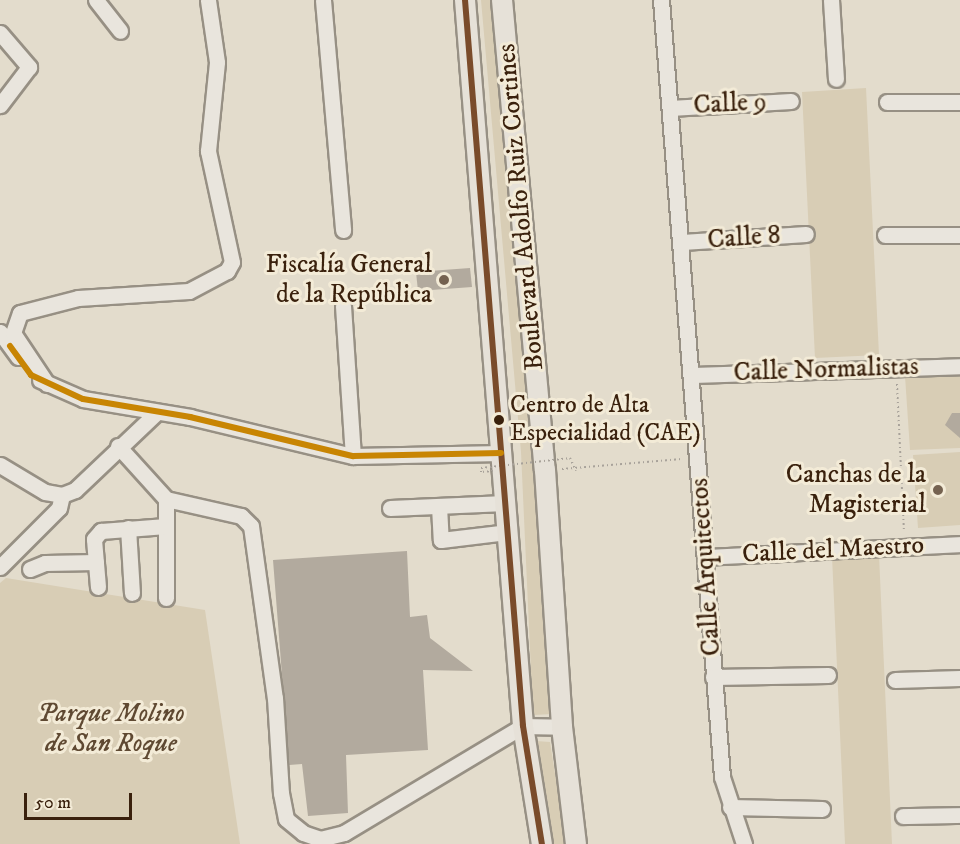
<!DOCTYPE html>
<html>
<head>
<meta charset="utf-8">
<style>
	body { margin:0 }
	#map { position:relative; width:960px; height:844px; overflow:hidden; background:#e3dccc; font-family:"IM FELL DW Pica",serif }
	div>[style] { position:absolute }
	[style*='--x'] { left:calc(var(--x)*1px); top:calc(var(--y)*1px); width:calc(var(--w)*1px); rotate:calc(var(--a)*1deg) }
	.green>* { inset:0; background:#d8cdb5 }
	.building>* { inset:0; background:#b2aa9e }
	.path>* { height:2px; margin-top:-1px; transform-origin:0; background:repeating-linear-gradient(90deg,#a8a29a 0 1.5px,transparent 0 4.5px) }
	.roads { filter:drop-shadow(2px 0 #979084) drop-shadow(-2px 0 #979084) drop-shadow(0 2px #979084) drop-shadow(0 -2px #979084) }
	.minor>* { height:15px; margin:-7.5px; padding:0 7.5px; transform-origin:7.5px; border-radius:7.5px; background:#e9e5dd }
	.major>* { height:20px; margin:-10px; padding:0 10px; transform-origin:10px; border-radius:10px; background:#e6e1d8 }
	.path-bridge>* { height:2px; margin-top:-1px; transform-origin:0; background:repeating-linear-gradient(90deg,#a8a29a 0 1.5px,transparent 0 4.5px) }
	.bus-1>* { height:6px; margin:-3px; padding:0 3px; transform-origin:3px; border-radius:3px; background:#7a4b2a }
	.bus-2>* { height:6px; margin:-3px; padding:0 3px; transform-origin:3px; border-radius:3px; background:#c88503 }
	.dots>* { width:16px; height:16px; translate:-50% -50%; box-sizing:border-box; border:3px solid #f3ebd7; border-radius:50% }
	span { translate:-50% -50%; white-space:nowrap; text-align:center; line-height:1.15; -webkit-text-stroke:6px #f3ebd7; paint-order:stroke }
	.bus-label { font-size:24px; color:#3a210d }
	.left { translate:0 -50%; text-align:left }
	.street-label { font-size:26px; color:#3a210d }
	.poi-label { font-size:26px; color:#3a210d }
	.right { translate:-100% -50%; text-align:right }
	.park-label { font-size:26px; color:#5f4932; font-style:italic }
	.scale { position:absolute; left:24px; top:793px; width:108px; height:27px; box-sizing:border-box; border:3px solid #3a210d; border-top:0; padding-left:8px; font-size:18px; line-height:21px; white-space:nowrap; color:#3a210d; -webkit-text-stroke:4px #f3ebd7; paint-order:stroke }
</style>
</head>
<body>
<div id="map">
	<div class="green">
		<div style="clip-path:polygon(481px 0,496px 0,553px 714px,533px 715px,521px 452px)"></div>
		<div style="clip-path:polygon(866px 88px,879px 355px,815px 358px,802px 92px)"></div>
		<div style="clip-path:polygon(960px 374px,960px 448px,910px 450px,905px 376px)"></div>
		<div style="clip-path:polygon(960px 452px,960px 525px,918px 528px,913px 455px)"></div>
		<div style="clip-path:polygon(879px 555px,892px 844px,845px 844px,832px 556px)"></div>
		<div style="clip-path:polygon(6px 578px,205px 610px,240px 844px,0 844px,0 583px)"></div>
		<div style="clip-path:polygon(536px 741px,550px 742px,566px 844px,549px 844px,545px 831px)"></div>
	</div>
	<div class="building">
		<div style="clip-path:polygon(470px 268px,472px 287px,418px 291px,416px 272px)"></div>
		<div style="clip-path:polygon(952px 413px,960px 413px,960px 438px,945px 425px)"></div>
		<div style="clip-path:polygon(407px 551px,410px 617px,427px 615px,430px 638px,473px 671px,423px 670px,428px 750px,346px 755px,348px 813px,308px 816px,302px 764px,289px 765px,273px 560px)"></div>
	</div>
	<div class="path">
		<div style="--x:897;--y:384;--w:147;--a:87.3"></div>
		<div style="--x:562;--y:469;--w:120;--a:-4.8"></div>
	</div>
	<div class="roads">
		<div class="minor">
			<div style="--x:96;--y:0;--w:39;--a:52"></div>
			<div style="--x:323;--y:0;--w:231;--a:85"></div>
			<div style="--x:661;--y:0;--w:779;--a:85.51"></div>
			<div style="--x:722;--y:777;--w:71;--a:71.8"></div>
			<div style="--x:831;--y:0;--w:79;--a:86.4"></div>
			<div style="--x:0;--y:33;--w:45;--a:49.5"></div>
			<div style="--x:29;--y:67;--w:48;--a:127.3"></div>
			<div style="--x:887;--y:102;--w:73;--a:0"></div>
			<div style="--x:670;--y:108;--w:121;--a:-3.3"></div>
			<div style="--x:885;--y:235;--w:75;--a:0"></div>
			<div style="--x:682;--y:242;--w:124;--a:-3.7"></div>
			<div style="--x:343;--y:306;--w:150;--a:86.2"></div>
			<div style="--x:0;--y:332;--w:31;--a:54"></div>
			<div style="--x:693;--y:375;--w:267;--a:-1.9"></div>
			<div style="--x:40;--y:380;--w:47;--a:23.8"></div>
			<div style="--x:83;--y:399;--w:109;--a:9.5"></div>
			<div style="--x:190;--y:417;--w:168;--a:13.5"></div>
			<div style="--x:353;--y:456;--w:148;--a:-1.2"></div>
			<div style="--x:47;--y:384;--w:61;--a:-123.7"></div>
			<div style="--x:13;--y:333;--w:21;--a:-71"></div>
			<div style="--x:20;--y:313;--w:60;--a:-14.5"></div>
			<div style="--x:78;--y:298;--w:111;--a:-3.6"></div>
			<div style="--x:189;--y:291;--w:43;--a:-27.8"></div>
			<div style="--x:227;--y:271;--w:10;--a:-61"></div>
			<div style="--x:232;--y:262;--w:114;--a:-102.2"></div>
			<div style="--x:208;--y:151;--w:89;--a:-84.2"></div>
			<div style="--x:217;--y:62;--w:63;--a:-98.3"></div>
			<div style="--x:118;--y:446;--w:72;--a:47.8"></div>
			<div style="--x:166;--y:499;--w:77;--a:12.8"></div>
			<div style="--x:241;--y:516;--w:14;--a:45"></div>
			<div style="--x:251;--y:526;--w:174;--a:82.1"></div>
			<div style="--x:275;--y:698;--w:95;--a:86.4"></div>
			<div style="--x:281;--y:793;--w:26;--a:79"></div>
			<div style="--x:286;--y:819;--w:22;--a:39"></div>
			<div style="--x:303;--y:833;--w:18;--a:19"></div>
			<div style="--x:320;--y:839;--w:25;--a:-14"></div>
			<div style="--x:344;--y:833;--w:209;--a:-30.9"></div>
			<div style="--x:523;--y:726;--w:39;--a:1"></div>
			<div style="--x:0;--y:465;--w:52;--a:31"></div>
			<div style="--x:45;--y:492;--w:17;--a:10"></div>
			<div style="--x:62;--y:495;--w:14;--a:-21"></div>
			<div style="--x:75;--y:490;--w:112;--a:-43.5"></div>
			<div style="--x:166;--y:499;--w:99;--a:90"></div>
			<div style="--x:439;--y:506;--w:34;--a:87"></div>
			<div style="--x:441;--y:540;--w:66;--a:-6.9"></div>
			<div style="--x:390;--y:508;--w:115;--a:-2.5"></div>
			<div style="--x:128;--y:528;--w:65;--a:86.5"></div>
			<div style="--x:705;--y:557;--w:255;--a:-2.9"></div>
			<div style="--x:0;--y:567;--w:83;--a:-45"></div>
			<div style="--x:59;--y:508;--w:13;--a:-77"></div>
			<div style="--x:30;--y:569;--w:16;--a:-22"></div>
			<div style="--x:45;--y:563;--w:51;--a:-1.1"></div>
			<div style="--x:98;--y:587;--w:48;--a:-94.8"></div>
			<div style="--x:94;--y:539;--w:11;--a:-49"></div>
			<div style="--x:101;--y:531;--w:65;--a:-4.4"></div>
			<div style="--x:713;--y:677;--w:115;--a:-1"></div>
			<div style="--x:895;--y:680;--w:65;--a:-1.8"></div>
			<div style="--x:730;--y:807;--w:92;--a:1.2"></div>
			<div style="--x:903;--y:816;--w:57;--a:-1"></div>
		</div>
		<div class="major">
			<div style="--x:465;--y:0;--w:728;--a:85.43"></div>
			<div style="--x:523;--y:726;--w:120;--a:80.9"></div>
			<div style="--x:502;--y:0;--w:472;--a:84.8"></div>
			<div style="--x:545;--y:470;--w:258;--a:86.2"></div>
			<div style="--x:562;--y:727;--w:118;--a:83.2"></div>
		</div>
	</div>
	<div class="path-bridge">
		<div style="--x:493;--y:471;--w:12;--a:175"></div>
		<div style="--x:481;--y:472;--w:4;--a:-90"></div>
		<div style="--x:481;--y:468;--w:90;--a:-6.4"></div>
		<div style="--x:570;--y:458;--w:14;--a:65"></div>
	</div>
	<div class="bus-1">
		<div style="--x:465;--y:0;--w:728;--a:85.43"></div>
		<div style="--x:523;--y:726;--w:120;--a:80.9"></div>
	</div>
	<div class="bus-2">
		<div style="--x:10;--y:346;--w:36;--a:54"></div>
		<div style="--x:31;--y:375;--w:57;--a:24.8"></div>
		<div style="--x:83;--y:399;--w:109;--a:9.5"></div>
		<div style="--x:190;--y:417;--w:168;--a:13.5"></div>
		<div style="--x:353;--y:456;--w:148;--a:-1.2"></div>
	</div>
	<div class="dots">
		<div style="left:444px;top:280px;background:#756250"></div>
		<div style="left:499px;top:420px;background:#3a210d"></div>
		<div style="left:938px;top:490px;background:#756250"></div>
	</div>
	<div class="bus-label">
		<span class="left" style="left:510px;top:420px">Centro de Alta<br>Especialidad (CAE)</span>
	</div>
	<div class="street-label">
		<span style="left:730px;top:104px;rotate:-3deg">Calle 9</span>
		<span style="left:521px;top:207px;rotate:-95deg">Boulevard Adolfo Ruiz Cortines</span>
		<span style="left:744px;top:238px;rotate:-4deg">Calle 8</span>
		<span style="left:826px;top:370px;rotate:-2deg">Calle Normalistas</span>
		<span style="left:833px;top:550px;rotate:-3deg">Calle del Maestro</span>
		<span style="left:706px;top:567px;rotate:-94deg">Calle Arquitectos</span>
	</div>
	<div class="poi-label">
		<span class="right" style="left:432px;top:280px">Fiscalía General<br>de la República</span>
		<span class="right" style="left:926px;top:490px">Canchas de la<br>Magisterial</span>
	</div>
	<div class="park-label">
		<span style="left:111px;top:729px">Parque Molino<br>de San Roque</span>
	</div>
	<div class="scale">50 m</div>
</div>
</body>
</html>
